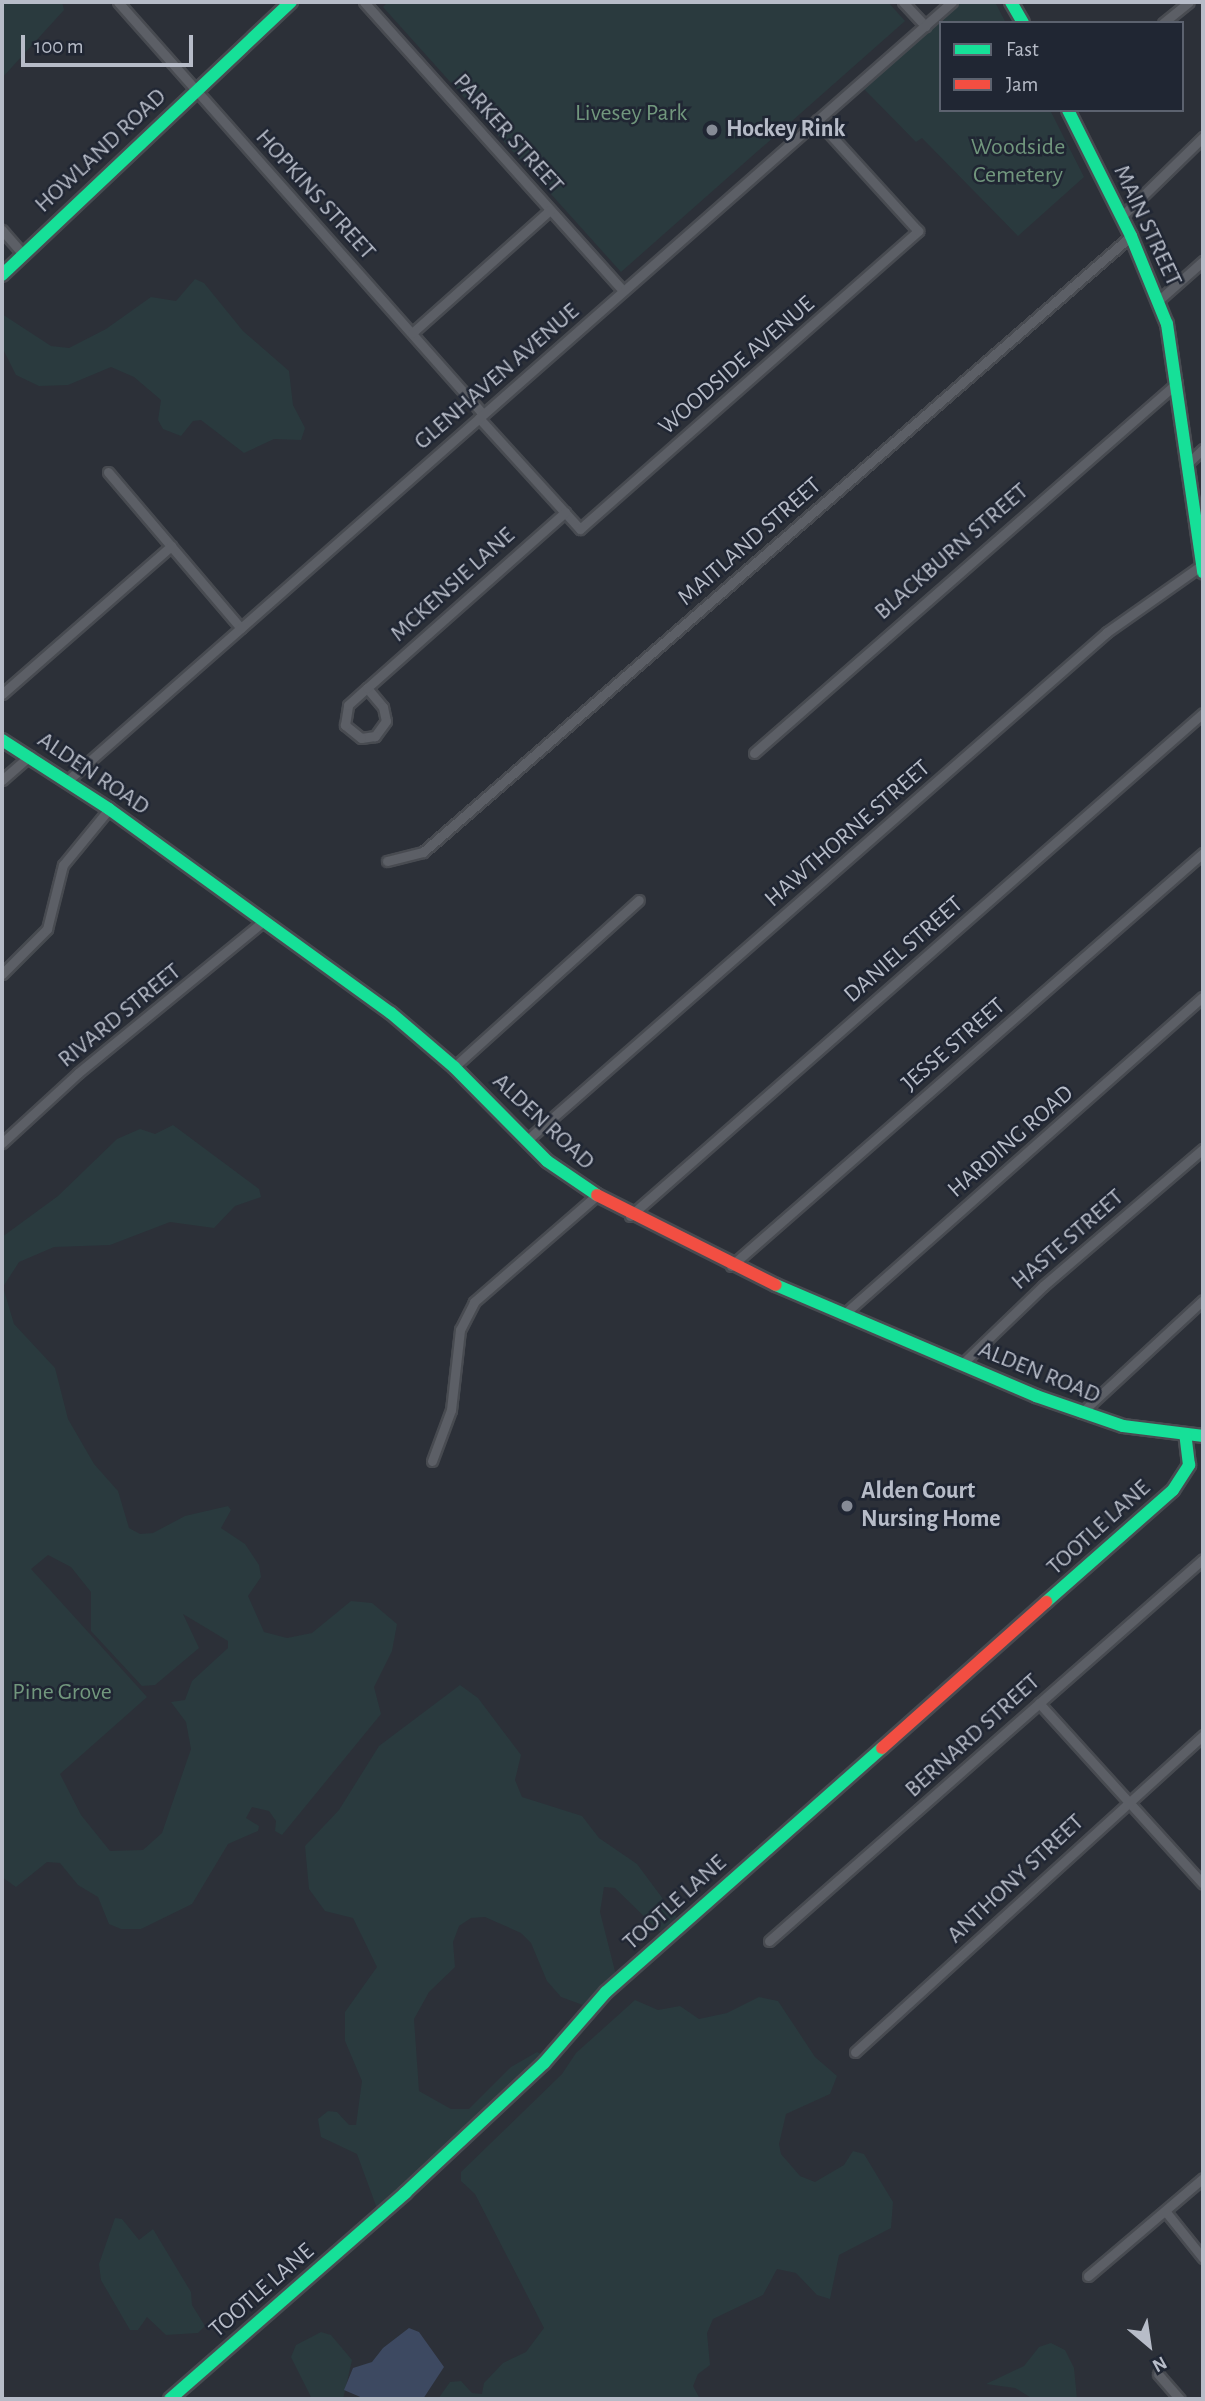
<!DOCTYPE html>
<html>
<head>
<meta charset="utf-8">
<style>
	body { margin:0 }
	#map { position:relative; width:1205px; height:2401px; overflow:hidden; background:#2c3038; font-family:"Alegreya Sans",sans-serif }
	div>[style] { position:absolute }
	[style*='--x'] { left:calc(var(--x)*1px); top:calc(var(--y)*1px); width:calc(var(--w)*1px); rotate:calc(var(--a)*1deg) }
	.green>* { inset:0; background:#2a3a3e }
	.water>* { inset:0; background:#3d4961 }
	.roads { filter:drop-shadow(2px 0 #484b51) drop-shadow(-2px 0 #484b51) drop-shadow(0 2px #484b51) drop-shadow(0 -2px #484b51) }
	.street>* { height:9px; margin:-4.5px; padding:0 4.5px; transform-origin:4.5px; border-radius:4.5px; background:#5c5f66 }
	.fast>* { height:12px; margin:-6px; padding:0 6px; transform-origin:6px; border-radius:6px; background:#16e098 }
	.jam>* { height:12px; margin:-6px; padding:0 6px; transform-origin:6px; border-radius:6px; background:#f24e42 }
	.dots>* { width:19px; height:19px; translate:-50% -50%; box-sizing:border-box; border:4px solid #202633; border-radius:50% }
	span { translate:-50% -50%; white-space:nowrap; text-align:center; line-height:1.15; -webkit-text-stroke:5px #202633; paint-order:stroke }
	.park-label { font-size:24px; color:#71977d }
	.poi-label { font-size:24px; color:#b7bcc8; font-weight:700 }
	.left { translate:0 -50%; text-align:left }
	.street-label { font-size:24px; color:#b7bcc8 }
	.frame { position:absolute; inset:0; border:4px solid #b7bcc8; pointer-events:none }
	.legend { position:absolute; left:939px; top:21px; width:245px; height:91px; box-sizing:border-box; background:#202633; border:2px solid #5c626f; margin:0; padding:9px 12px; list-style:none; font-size:21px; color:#b7bcc8 }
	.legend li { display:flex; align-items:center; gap:14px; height:35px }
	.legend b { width:35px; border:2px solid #5c626f }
	.north { position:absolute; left:1114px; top:2310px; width:70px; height:70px; -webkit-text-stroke:5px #202633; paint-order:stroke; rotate:151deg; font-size:19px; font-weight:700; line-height:28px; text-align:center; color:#b7bcc8 }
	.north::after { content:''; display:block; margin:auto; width:24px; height:32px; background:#b7bcc8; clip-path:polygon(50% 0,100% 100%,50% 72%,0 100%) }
	.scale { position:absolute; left:21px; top:35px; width:172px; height:32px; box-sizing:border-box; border:4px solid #b7bcc8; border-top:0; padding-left:9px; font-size:21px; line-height:24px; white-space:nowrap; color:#b7bcc8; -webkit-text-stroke:5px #202633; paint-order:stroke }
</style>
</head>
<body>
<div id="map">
	<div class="green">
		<div style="clip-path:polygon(2px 2px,62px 2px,64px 10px,2px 78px)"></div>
		<div style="clip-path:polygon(388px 2px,888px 2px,905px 21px,621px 272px,383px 7px)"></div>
		<div style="clip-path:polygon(961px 2px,995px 2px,1006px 23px,941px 23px,941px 110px,1050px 110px,1084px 177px,1018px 236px,922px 138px,916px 142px,863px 88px)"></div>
		<div style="clip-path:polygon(195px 279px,204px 283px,243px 331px,289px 371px,293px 405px,305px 428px,301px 440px,274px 439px,244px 453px,201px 420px,193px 421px,181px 436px,163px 429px,158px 420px,161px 400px,134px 377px,111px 367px,68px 385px,39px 386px,16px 375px,2px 347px,2px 314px,51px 346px,69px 348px,106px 329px,151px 297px,176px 301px)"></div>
		<div style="clip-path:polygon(evenodd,173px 1125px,259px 1189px,261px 1197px,235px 1206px,214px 1228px,170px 1222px,110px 1245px,54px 1247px,19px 1262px,3px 1287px,14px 1324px,55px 1368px,68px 1419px,94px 1464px,118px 1491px,129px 1528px,140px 1534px,153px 1533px,185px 1516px,228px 1506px,231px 1510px,221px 1528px,245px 1544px,259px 1565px,261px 1577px,248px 1596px,264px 1632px,287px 1638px,312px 1633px,351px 1601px,372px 1603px,397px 1624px,392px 1651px,374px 1687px,381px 1714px,282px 1835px,275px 1831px,276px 1821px,269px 1811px,252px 1807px,246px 1818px,259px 1826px,258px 1831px,228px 1844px,192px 1904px,141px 1929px,121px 1929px,109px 1924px,98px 1897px,78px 1885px,60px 1863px,47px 1862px,16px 1887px,2px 1877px,2px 1237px,58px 1196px,117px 1139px,140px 1129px,155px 1134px,173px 1125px,48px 1555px,71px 1567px,91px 1592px,91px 1631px,142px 1686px,155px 1685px,199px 1648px,183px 1614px,228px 1641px,228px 1648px,192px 1681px,185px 1700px,171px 1702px,186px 1722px,191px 1749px,162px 1833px,143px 1850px,110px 1851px,81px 1815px,60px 1774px,147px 1697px,31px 1569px,48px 1555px)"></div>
		<div style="clip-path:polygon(460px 1685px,478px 1698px,521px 1755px,515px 1780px,522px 1797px,582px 1816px,599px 1838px,637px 1864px,678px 1919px,675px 1926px,660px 1932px,615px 1888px,604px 1887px,600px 1912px,618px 1983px,591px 2008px,561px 1997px,547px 1981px,531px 1943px,521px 1933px,485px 1917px,471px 1918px,459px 1926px,453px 1942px,455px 1967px,429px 1992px,414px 2019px,419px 2091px,451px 2109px,469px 2109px,511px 2067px,537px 2052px,543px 2055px,379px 2214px,357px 2154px,321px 2137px,318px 2119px,328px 2111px,337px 2112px,349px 2125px,356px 2125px,362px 2081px,345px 2041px,345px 2012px,377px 1967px,353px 1918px,325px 1911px,309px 1889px,305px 1846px,339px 1810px,379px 1746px)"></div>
		<div style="clip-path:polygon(759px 1997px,778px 2001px,815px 2057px,837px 2076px,830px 2094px,786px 2114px,779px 2144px,781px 2154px,800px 2176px,815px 2182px,844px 2165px,853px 2151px,864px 2154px,893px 2202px,891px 2228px,839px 2255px,830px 2299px,817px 2295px,796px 2273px,777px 2269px,763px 2295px,713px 2319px,707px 2333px,710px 2365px,698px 2374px,693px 2386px,700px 2399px,438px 2399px,450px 2382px,461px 2381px,472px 2393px,482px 2394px,484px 2383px,503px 2363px,526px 2352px,544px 2328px,475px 2194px,461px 2181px,461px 2172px,562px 2074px,576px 2053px,635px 2000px,658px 2010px,680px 2006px,699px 2019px,727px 2013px)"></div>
		<div style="clip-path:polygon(115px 2218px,122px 2219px,139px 2240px,153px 2229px,191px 2292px,192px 2305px,205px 2326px,198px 2333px,166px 2335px,147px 2317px,138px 2330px,130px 2330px,101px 2280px,99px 2264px)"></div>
		<div style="clip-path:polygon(321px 2332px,331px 2335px,352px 2360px,343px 2399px,312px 2399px,291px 2357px,296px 2345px)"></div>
		<div style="clip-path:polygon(1051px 2343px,1065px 2350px,1074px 2368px,1077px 2399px,1033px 2399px,1015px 2388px,986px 2384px,1024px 2366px,1039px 2347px)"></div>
	</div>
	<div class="water">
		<div style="clip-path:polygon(409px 2328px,419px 2332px,444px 2367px,423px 2399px,365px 2399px,344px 2390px,353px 2368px,372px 2362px,383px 2348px)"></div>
	</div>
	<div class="roads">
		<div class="street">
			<div style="--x:118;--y:2;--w:550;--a:48.46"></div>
			<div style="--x:364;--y:2;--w:388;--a:48.1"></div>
			<div style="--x:903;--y:2;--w:33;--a:47"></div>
			<div style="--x:1163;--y:23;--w:33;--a:-39"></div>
			<div style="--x:1121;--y:217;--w:115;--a:-44.3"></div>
			<div style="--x:2;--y:230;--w:32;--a:49"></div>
			<div style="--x:1159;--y:300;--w:59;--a:-41.6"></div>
			<div style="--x:412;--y:333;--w:185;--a:-41.7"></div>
			<div style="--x:479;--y:418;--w:150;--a:47.7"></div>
			<div style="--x:580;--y:529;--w:451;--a:-41.4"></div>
			<div style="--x:918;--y:231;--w:150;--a:-132.3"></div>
			<div style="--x:1189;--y:462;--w:19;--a:-43"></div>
			<div style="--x:108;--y:472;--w:205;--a:49.6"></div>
			<div style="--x:367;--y:688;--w:25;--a:50"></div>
			<div style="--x:383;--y:707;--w:14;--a:78"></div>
			<div style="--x:386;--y:721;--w:19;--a:126"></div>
			<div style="--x:375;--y:736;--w:14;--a:172"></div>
			<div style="--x:361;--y:738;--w:21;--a:-141"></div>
			<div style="--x:345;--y:725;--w:20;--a:-81"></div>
			<div style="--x:348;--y:705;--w:25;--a:-42"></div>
			<div style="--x:367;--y:688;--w:265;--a:-41.6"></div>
			<div style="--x:2;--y:694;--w:225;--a:-41.2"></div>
			<div style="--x:754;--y:753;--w:562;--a:-41.18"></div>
			<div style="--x:2;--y:780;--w:37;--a:-41"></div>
			<div style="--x:67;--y:781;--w:1179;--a:-41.36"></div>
			<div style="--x:387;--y:861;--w:37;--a:-14"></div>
			<div style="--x:423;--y:852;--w:938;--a:-41.03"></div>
			<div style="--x:2;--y:974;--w:64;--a:-45"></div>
			<div style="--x:47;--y:929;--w:66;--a:-76"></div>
			<div style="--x:63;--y:865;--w:72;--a:-50.6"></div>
			<div style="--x:454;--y:1067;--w:249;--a:-42.1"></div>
			<div style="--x:526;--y:1141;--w:772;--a:-41.22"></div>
			<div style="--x:1107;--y:632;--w:116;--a:-35.2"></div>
			<div style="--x:2;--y:1143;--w:103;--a:-42.6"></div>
			<div style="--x:78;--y:1073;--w:240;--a:-39.3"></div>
			<div style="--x:630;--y:1216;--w:762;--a:-41.28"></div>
			<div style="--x:731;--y:1266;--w:627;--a:-41.19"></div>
			<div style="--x:843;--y:1315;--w:480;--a:-41.5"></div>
			<div style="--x:962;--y:1364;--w:112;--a:-43.9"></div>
			<div style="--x:1043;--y:1286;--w:211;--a:-40.6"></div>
			<div style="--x:1081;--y:1413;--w:166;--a:-42.8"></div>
			<div style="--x:432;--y:1461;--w:54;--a:-69.6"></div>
			<div style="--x:451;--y:1410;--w:81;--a:-83.6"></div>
			<div style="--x:460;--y:1330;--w:31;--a:-63"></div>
			<div style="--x:474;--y:1302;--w:162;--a:-41"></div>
			<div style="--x:1039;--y:1703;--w:244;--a:47.8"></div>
			<div style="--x:769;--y:1941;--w:578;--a:-41.35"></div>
			<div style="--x:855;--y:2052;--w:471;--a:-42.3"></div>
			<div style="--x:1166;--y:2212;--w:59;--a:51.2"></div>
			<div style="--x:1088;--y:2276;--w:151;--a:-40.4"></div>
			<div style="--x:1158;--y:2374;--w:33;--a:49"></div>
		</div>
		<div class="fast">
			<div style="--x:1011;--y:2;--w:24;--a:60"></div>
			<div style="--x:1068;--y:110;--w:141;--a:63.4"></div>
			<div style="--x:1131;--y:236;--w:95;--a:67.8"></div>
			<div style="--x:1167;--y:324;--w:251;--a:81.7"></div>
			<div style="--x:2;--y:275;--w:398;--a:-43.4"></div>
			<div style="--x:2;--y:740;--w:127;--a:32.8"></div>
			<div style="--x:109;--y:809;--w:348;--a:35.9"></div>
			<div style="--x:391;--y:1013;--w:83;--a:40.6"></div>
			<div style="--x:454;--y:1067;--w:132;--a:45.3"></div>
			<div style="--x:547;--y:1161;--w:60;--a:34.2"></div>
			<div style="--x:776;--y:1285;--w:283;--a:23.1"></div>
			<div style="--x:1036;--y:1396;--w:92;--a:19"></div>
			<div style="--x:1123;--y:1426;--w:81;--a:7.1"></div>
			<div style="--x:1046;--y:1602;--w:169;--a:-41.4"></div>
			<div style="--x:1173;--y:1490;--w:30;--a:-57"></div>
			<div style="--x:1189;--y:1465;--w:31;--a:-97"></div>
			<div style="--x:170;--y:2399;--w:313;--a:-41.2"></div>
			<div style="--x:405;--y:2193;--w:190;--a:-43.1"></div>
			<div style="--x:544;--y:2063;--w:94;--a:-48.9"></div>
			<div style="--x:606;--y:1992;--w:368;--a:-41.5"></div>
		</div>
		<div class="jam">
			<div style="--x:597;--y:1195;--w:200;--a:26.7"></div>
			<div style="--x:882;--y:1748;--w:220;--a:-41.7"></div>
		</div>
	</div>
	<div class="dots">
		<div style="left:712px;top:130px;background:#868b96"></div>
		<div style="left:847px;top:1506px;background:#868b96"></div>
	</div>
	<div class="park-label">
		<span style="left:631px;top:114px">Livesey Park</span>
		<span style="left:1018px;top:162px">Woodside<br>Cemetery</span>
		<span style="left:62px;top:1693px">Pine Grove</span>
	</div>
	<div class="poi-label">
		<span class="left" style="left:726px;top:130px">Hockey Rink</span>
		<span class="left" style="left:861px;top:1506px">Alden Court<br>Nursing Home</span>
	</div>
	<div class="street-label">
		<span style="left:508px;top:134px;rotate:48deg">PARKER STREET</span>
		<span style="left:101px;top:151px;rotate:-43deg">HOWLAND ROAD</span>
		<span style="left:315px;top:195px;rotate:48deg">HOPKINS STREET</span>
		<span style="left:1147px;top:226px;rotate:65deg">MAIN STREET</span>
		<span style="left:737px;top:366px;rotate:-41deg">WOODSIDE AVENUE</span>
		<span style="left:497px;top:377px;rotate:-41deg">GLENHAVEN AVENUE</span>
		<span style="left:750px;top:542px;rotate:-41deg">MAITLAND STREET</span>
		<span style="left:952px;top:552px;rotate:-41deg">BLACKBURN STREET</span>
		<span style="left:453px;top:585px;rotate:-42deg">MCKENSIE LANE</span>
		<span style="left:93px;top:774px;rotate:34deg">ALDEN ROAD</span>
		<span style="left:848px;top:834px;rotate:-41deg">HAWTHORNE STREET</span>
		<span style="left:904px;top:950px;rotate:-41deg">DANIEL STREET</span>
		<span style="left:120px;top:1016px;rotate:-39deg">RIVARD STREET</span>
		<span style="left:954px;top:1045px;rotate:-41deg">JESSE STREET</span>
		<span style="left:543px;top:1122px;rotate:43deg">ALDEN ROAD</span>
		<span style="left:1011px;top:1142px;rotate:-41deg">HARDING ROAD</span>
		<span style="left:1068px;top:1240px;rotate:-41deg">HASTE STREET</span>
		<span style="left:1039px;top:1373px;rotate:22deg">ALDEN ROAD</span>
		<span style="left:1099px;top:1528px;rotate:-42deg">TOOTLE LANE</span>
		<span style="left:973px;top:1736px;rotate:-42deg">BERNARD STREET</span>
		<span style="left:1016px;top:1879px;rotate:-43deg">ANTHONY STREET</span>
		<span style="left:675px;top:1903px;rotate:-42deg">TOOTLE LANE</span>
		<span style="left:262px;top:2291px;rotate:-41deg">TOOTLE LANE</span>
	</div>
	<div class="frame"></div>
	<ul class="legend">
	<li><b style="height:9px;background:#16e098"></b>Fast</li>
	<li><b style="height:9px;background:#f24e42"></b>Jam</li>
	</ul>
	<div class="north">N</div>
	<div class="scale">100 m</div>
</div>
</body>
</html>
